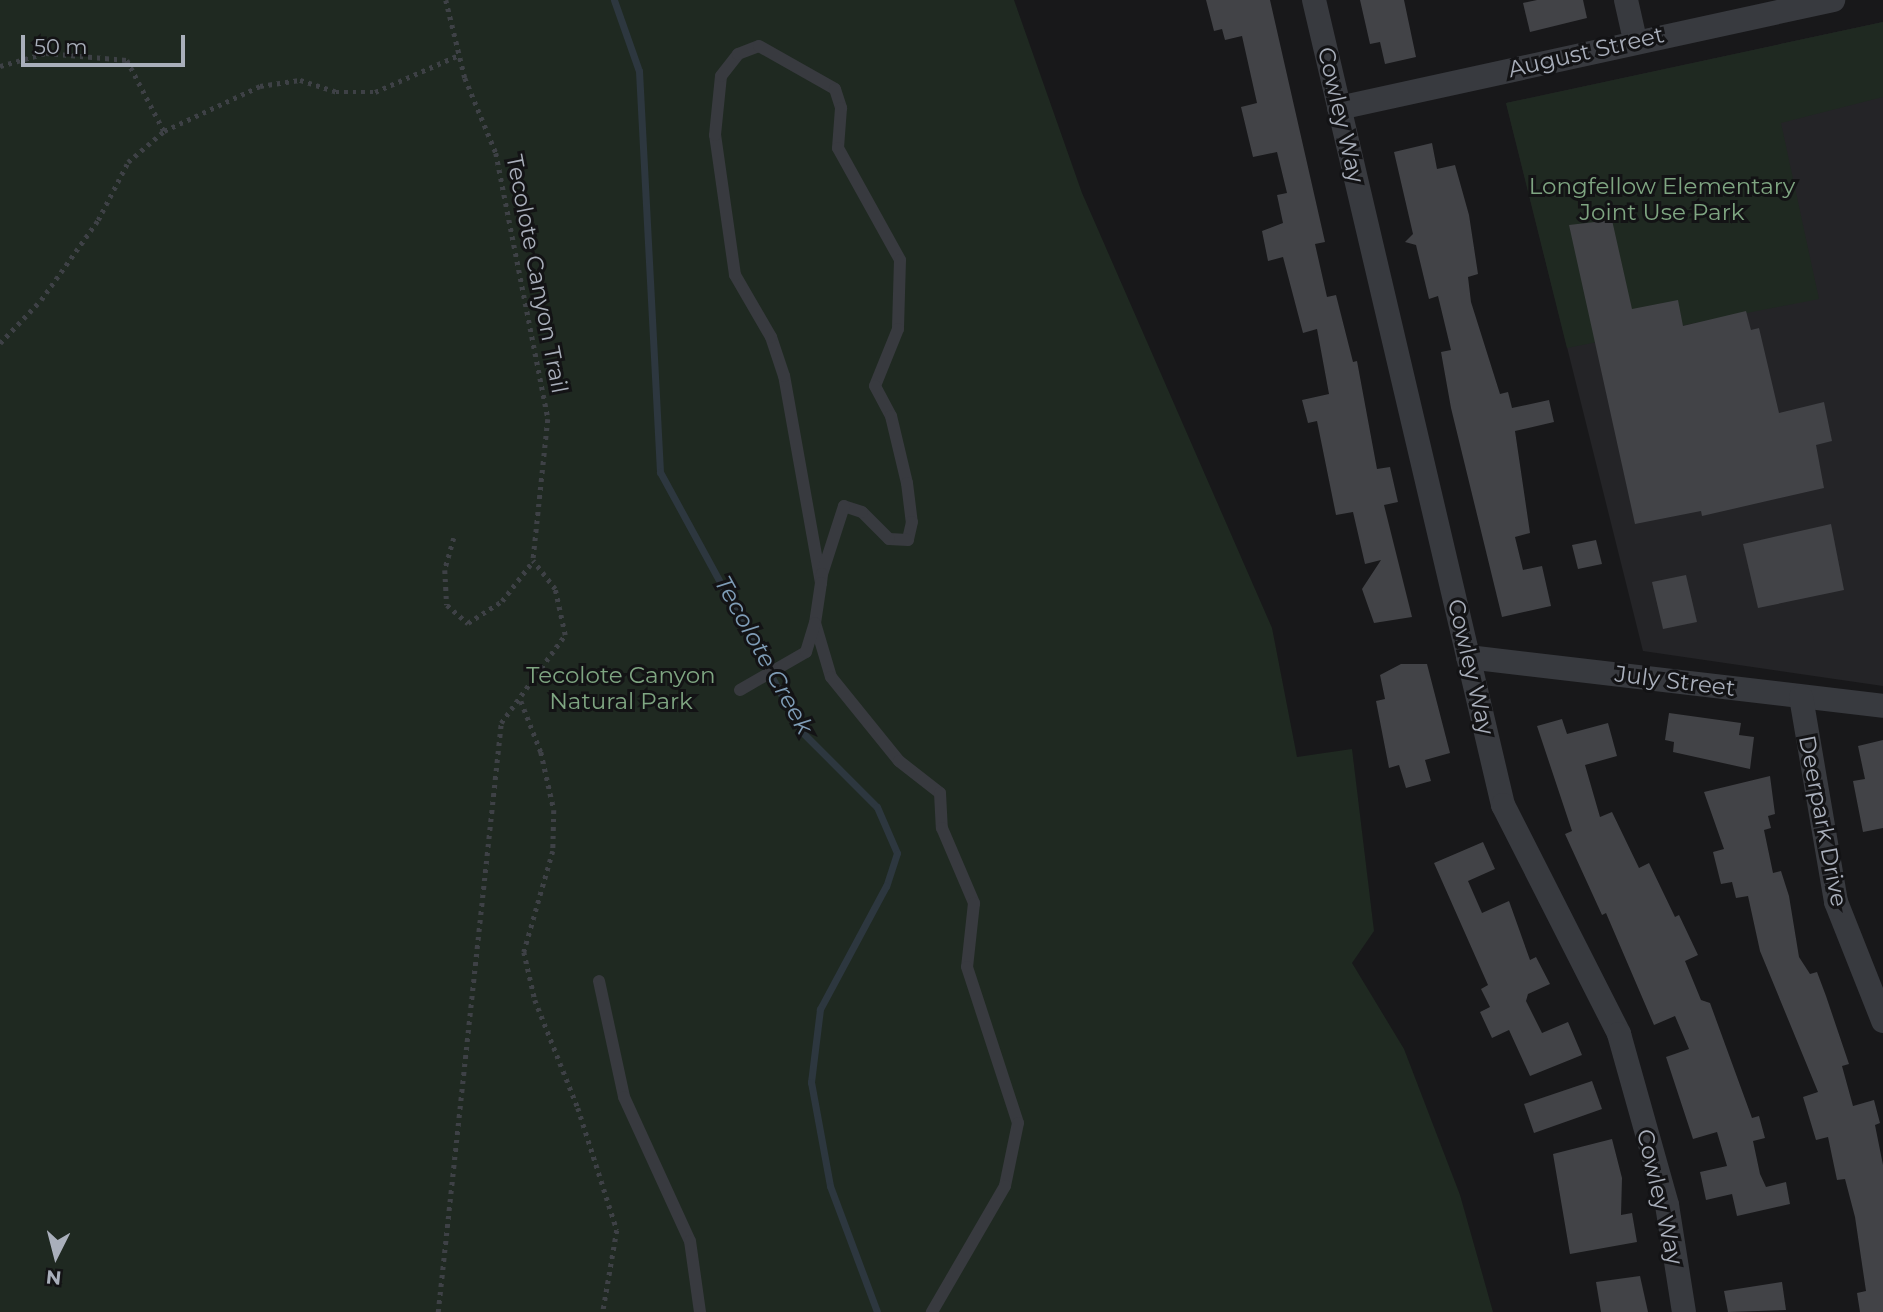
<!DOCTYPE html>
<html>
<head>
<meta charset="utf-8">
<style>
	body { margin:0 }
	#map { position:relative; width:1883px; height:1312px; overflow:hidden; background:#18181a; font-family:Montserrat,sans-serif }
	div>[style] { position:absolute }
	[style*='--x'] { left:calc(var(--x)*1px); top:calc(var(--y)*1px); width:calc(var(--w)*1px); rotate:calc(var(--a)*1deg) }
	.built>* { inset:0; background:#242427 }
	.green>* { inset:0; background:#1f2921 }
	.stream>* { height:7px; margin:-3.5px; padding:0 3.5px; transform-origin:3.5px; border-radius:3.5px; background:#2d373f }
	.building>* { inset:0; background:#424347 }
	.path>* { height:4.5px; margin-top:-2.25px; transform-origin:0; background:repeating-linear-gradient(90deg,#3e4146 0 3.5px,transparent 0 8.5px) }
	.lane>* { height:12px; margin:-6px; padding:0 6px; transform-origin:6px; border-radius:6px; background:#383a3f }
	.street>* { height:24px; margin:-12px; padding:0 12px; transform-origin:12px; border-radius:12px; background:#383a3f }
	span { translate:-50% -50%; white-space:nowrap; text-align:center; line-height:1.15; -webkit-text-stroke:6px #131315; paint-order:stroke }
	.street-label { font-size:23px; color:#a9afbb }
	.park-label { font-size:23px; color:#7fa682 }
	.water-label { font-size:24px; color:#7f9db7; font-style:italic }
	.north { position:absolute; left:21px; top:1221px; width:70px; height:70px; -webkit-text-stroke:5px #131315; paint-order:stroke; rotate:186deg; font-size:19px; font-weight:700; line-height:28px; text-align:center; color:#a9afbb }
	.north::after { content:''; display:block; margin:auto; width:24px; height:32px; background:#a9afbb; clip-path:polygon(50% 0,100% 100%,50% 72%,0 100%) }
	.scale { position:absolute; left:21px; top:35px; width:164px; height:32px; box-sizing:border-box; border:4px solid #a9afbb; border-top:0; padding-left:9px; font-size:21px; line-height:24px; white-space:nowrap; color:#a9afbb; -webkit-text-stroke:5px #131315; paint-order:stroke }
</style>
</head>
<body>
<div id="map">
	<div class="built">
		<div style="clip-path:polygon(1883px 22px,1883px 686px,1643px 651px,1506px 103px)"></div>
	</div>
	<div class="green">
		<div style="clip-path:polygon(0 0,1014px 0,1082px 193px,1272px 628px,1297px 757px,1352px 749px,1374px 931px,1352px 963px,1404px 1049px,1460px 1195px,1493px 1312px,0 1312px)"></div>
		<div style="clip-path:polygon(1883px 22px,1883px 97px,1781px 123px,1819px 299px,1567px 348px,1506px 103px)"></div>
	</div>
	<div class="stream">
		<div style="--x:614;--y:0;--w:75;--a:70.6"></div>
		<div style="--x:639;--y:71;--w:402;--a:87"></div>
		<div style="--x:660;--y:472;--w:295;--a:61.4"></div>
		<div style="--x:801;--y:731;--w:107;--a:45"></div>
		<div style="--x:877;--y:807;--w:50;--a:66.5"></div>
		<div style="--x:897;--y:853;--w:35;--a:108"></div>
		<div style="--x:886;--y:886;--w:140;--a:118.2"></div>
		<div style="--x:820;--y:1009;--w:74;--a:97"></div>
		<div style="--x:811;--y:1082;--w:106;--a:79.6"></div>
		<div style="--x:830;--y:1186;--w:134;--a:69.5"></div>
	</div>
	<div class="building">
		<div style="clip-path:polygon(1206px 0,1270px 0,1325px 242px,1315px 244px,1327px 297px,1336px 295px,1353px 362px,1357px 361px,1377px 469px,1390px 467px,1398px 502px,1384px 505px,1412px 617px,1374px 623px,1362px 589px,1381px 560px,1365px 564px,1353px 512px,1336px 515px,1317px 421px,1308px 423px,1302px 400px,1329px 394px,1317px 329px,1303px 333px,1283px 257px,1268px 261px,1262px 231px,1283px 223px,1277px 195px,1287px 193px,1277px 152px,1253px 157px,1241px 107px,1257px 103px,1242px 36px,1225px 40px,1222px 29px,1214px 31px)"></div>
		<div style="clip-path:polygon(1360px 0,1404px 0,1416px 57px,1385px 64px,1380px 42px,1370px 44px)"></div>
		<div style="clip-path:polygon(1537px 0,1583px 0,1587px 18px,1530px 32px,1523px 3px)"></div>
		<div style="clip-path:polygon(1432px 143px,1437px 169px,1455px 165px,1469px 215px,1478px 274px,1468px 277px,1471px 302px,1500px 394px,1508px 392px,1512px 408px,1549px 400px,1554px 422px,1515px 431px,1530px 533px,1515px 537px,1523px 570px,1542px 566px,1551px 606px,1502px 617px,1451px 408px,1441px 352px,1451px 350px,1438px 296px,1429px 299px,1416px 245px,1405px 242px,1413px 234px,1394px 152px)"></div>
		<div style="clip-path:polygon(1612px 220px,1632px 309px,1678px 300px,1683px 326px,1746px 311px,1751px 330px,1759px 328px,1779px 413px,1824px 402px,1832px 441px,1816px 445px,1824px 488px,1702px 516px,1701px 511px,1635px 524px,1569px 225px)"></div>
		<div style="clip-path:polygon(1831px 524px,1844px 590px,1758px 608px,1743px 544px)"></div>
		<div style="clip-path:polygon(1596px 540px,1602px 564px,1578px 569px,1572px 545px)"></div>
		<div style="clip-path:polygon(1686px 575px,1697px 622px,1663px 629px,1652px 582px)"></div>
		<div style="clip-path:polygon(1401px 664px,1427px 664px,1450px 753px,1425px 760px,1431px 781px,1406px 788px,1399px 765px,1389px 768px,1376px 701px,1385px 699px,1380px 675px)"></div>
		<div style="clip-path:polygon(1669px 713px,1741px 723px,1739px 735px,1754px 737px,1750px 769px,1673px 752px,1674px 742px,1665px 740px)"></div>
		<div style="clip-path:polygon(1562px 719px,1567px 734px,1608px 723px,1617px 756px,1585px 765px,1600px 817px,1612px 812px,1639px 868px,1649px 863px,1675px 917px,1679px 915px,1698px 955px,1685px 961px,1701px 1000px,1710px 1003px,1752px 1118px,1759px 1116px,1765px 1138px,1753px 1141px,1760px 1174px,1766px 1187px,1786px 1182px,1790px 1204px,1737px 1216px,1732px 1194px,1706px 1200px,1700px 1172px,1727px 1166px,1717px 1132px,1693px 1139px,1666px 1057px,1689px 1049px,1675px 1016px,1654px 1025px,1606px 913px,1602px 915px,1565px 834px,1572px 831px,1537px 726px)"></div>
		<div style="clip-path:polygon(1883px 740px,1883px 828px,1863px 832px,1853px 781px,1865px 779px,1858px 746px)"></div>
		<div style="clip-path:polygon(1770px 776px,1775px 814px,1768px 816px,1771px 828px,1764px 830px,1773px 873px,1781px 871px,1789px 896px,1799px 957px,1810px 974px,1817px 972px,1826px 996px,1849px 1064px,1842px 1066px,1853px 1106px,1874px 1100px,1880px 1123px,1875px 1125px,1883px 1165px,1883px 1312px,1860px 1312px,1857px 1293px,1866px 1291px,1855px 1217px,1845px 1179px,1837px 1180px,1828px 1137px,1816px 1140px,1803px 1097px,1818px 1092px,1760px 951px,1748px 896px,1736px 898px,1732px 882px,1721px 884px,1713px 852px,1724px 849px,1704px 792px)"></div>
		<div style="clip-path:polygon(1483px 842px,1495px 869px,1468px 881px,1482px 913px,1509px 901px,1530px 960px,1536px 957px,1550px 984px,1528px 994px,1526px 1001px,1542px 1033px,1568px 1022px,1582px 1055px,1530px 1076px,1509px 1030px,1492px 1038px,1480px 1012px,1490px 1007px,1481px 989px,1488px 985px,1434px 863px)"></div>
		<div style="clip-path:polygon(1592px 1081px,1602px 1109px,1534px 1133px,1524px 1104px)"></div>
		<div style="clip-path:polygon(1612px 1139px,1622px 1178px,1621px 1215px,1632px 1213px,1637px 1242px,1570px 1254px,1553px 1154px)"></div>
		<div style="clip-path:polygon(1640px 1276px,1648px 1312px,1601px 1312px,1596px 1282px)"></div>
		<div style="clip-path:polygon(1782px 1282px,1786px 1310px,1728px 1312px,1724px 1291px)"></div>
	</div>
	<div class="path">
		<div style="--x:446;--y:0;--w:80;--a:76.3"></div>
		<div style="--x:465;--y:78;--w:81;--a:67.5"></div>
		<div style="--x:496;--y:153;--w:271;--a:78.9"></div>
		<div style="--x:548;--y:419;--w:143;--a:96"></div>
		<div style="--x:0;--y:66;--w:48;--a:-15.8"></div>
		<div style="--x:46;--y:53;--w:81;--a:4.9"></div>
		<div style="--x:127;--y:60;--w:80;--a:62.5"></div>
		<div style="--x:0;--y:343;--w:59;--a:-46.4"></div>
		<div style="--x:41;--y:300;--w:98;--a:-54.5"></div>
		<div style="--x:98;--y:220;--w:65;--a:-62.7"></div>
		<div style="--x:128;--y:162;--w:48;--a:-40.7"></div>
		<div style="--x:164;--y:131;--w:106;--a:-25.1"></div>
		<div style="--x:260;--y:86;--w:40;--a:-8.5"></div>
		<div style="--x:300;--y:80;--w:38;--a:18"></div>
		<div style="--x:336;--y:92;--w:39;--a:0"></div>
		<div style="--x:375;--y:92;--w:92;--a:-23.8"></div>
		<div style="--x:454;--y:538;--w:33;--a:106"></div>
		<div style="--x:445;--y:570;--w:35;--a:87"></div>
		<div style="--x:447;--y:605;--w:28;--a:41"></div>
		<div style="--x:468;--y:623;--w:40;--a:-32.9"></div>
		<div style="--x:502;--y:601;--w:51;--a:-52.2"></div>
		<div style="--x:521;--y:701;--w:55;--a:68.6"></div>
		<div style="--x:541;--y:752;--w:59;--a:77.4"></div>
		<div style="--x:554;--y:810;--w:41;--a:91.4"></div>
		<div style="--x:553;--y:851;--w:105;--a:106"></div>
		<div style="--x:524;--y:952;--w:49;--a:77.1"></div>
		<div style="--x:535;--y:1000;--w:116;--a:68.3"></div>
		<div style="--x:578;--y:1108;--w:128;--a:72.3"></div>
		<div style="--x:617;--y:1230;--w:83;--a:99.7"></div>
		<div style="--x:438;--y:1312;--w:592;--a:-83.89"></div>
		<div style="--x:501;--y:723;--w:109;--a:-54"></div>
		<div style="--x:565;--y:635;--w:47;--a:-102.3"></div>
		<div style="--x:555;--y:589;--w:36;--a:-128"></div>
	</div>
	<div class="lane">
		<div style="--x:821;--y:583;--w:210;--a:-100.1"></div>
		<div style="--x:784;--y:376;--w:41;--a:-108.4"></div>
		<div style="--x:771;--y:337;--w:72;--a:-120.1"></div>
		<div style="--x:735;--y:275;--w:141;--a:-98.1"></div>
		<div style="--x:715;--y:135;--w:59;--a:-84.2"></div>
		<div style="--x:721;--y:76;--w:28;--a:-52"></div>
		<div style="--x:738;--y:54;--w:22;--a:-21"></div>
		<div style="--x:759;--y:46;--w:87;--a:29.5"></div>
		<div style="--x:835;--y:89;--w:20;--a:72"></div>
		<div style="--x:841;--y:108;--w:40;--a:94.3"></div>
		<div style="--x:838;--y:148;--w:128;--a:61"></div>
		<div style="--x:900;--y:260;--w:69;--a:91.7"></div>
		<div style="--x:898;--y:329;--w:61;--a:112"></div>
		<div style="--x:875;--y:386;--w:34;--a:62"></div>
		<div style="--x:891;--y:416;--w:69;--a:76.6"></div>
		<div style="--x:907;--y:483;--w:39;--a:83"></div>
		<div style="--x:912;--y:522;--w:18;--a:103"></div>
		<div style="--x:908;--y:540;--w:19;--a:-177"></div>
		<div style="--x:889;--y:539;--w:38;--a:-135"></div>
		<div style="--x:862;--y:512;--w:19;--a:-162"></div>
		<div style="--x:844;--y:506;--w:71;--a:107.9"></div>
		<div style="--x:822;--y:574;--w:9;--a:96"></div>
		<div style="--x:821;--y:583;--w:40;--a:98.5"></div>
		<div style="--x:815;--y:623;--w:56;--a:73.5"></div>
		<div style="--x:831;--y:677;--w:108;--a:51"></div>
		<div style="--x:899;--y:761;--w:52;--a:38"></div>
		<div style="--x:940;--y:793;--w:35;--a:87"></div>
		<div style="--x:942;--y:828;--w:82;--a:66.9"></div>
		<div style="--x:974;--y:903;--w:64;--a:96.2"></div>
		<div style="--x:967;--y:967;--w:164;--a:71.9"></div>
		<div style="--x:1018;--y:1123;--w:64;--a:101.7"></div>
		<div style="--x:1005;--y:1186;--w:146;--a:120.1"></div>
		<div style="--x:740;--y:690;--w:76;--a:-29.9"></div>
		<div style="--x:806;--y:652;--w:30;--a:-73"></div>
		<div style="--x:599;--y:981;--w:119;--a:77.8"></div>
		<div style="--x:624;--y:1097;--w:158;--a:65.4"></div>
		<div style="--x:690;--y:1241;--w:72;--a:82"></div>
	</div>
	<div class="street">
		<div style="--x:1314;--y:0;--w:827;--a:76.79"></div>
		<div style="--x:1503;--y:805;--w:257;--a:63.1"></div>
		<div style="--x:1619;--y:1034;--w:178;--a:74.3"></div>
		<div style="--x:1667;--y:1205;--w:108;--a:81"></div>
		<div style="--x:1626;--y:0;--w:41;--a:77.3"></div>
		<div style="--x:1339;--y:108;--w:506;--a:-12.33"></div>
		<div style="--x:1468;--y:657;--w:418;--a:6.7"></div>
		<div style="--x:1801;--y:697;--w:208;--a:80.3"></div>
		<div style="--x:1836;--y:902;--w:128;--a:68.4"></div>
	</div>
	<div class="street-label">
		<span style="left:1586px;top:52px;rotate:-13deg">August Street</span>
		<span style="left:1341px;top:115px;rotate:77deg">Cowley Way</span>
		<span style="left:537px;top:274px;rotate:79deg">Tecolote Canyon Trail</span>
		<span style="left:1471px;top:667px;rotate:77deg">Cowley Way</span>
		<span style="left:1675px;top:681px;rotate:7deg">July Street</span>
		<span style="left:1823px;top:821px;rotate:79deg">Deerpark Drive</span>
		<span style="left:1660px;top:1197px;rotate:77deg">Cowley Way</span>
	</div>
	<div class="park-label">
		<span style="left:1662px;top:199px">Longfellow Elementary<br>Joint Use Park</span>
		<span style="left:621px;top:688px">Tecolote Canyon<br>Natural Park</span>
	</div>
	<div class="water-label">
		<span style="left:764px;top:655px;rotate:61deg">Tecolote Creek</span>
	</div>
	<div class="north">N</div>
	<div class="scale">50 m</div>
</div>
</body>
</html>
